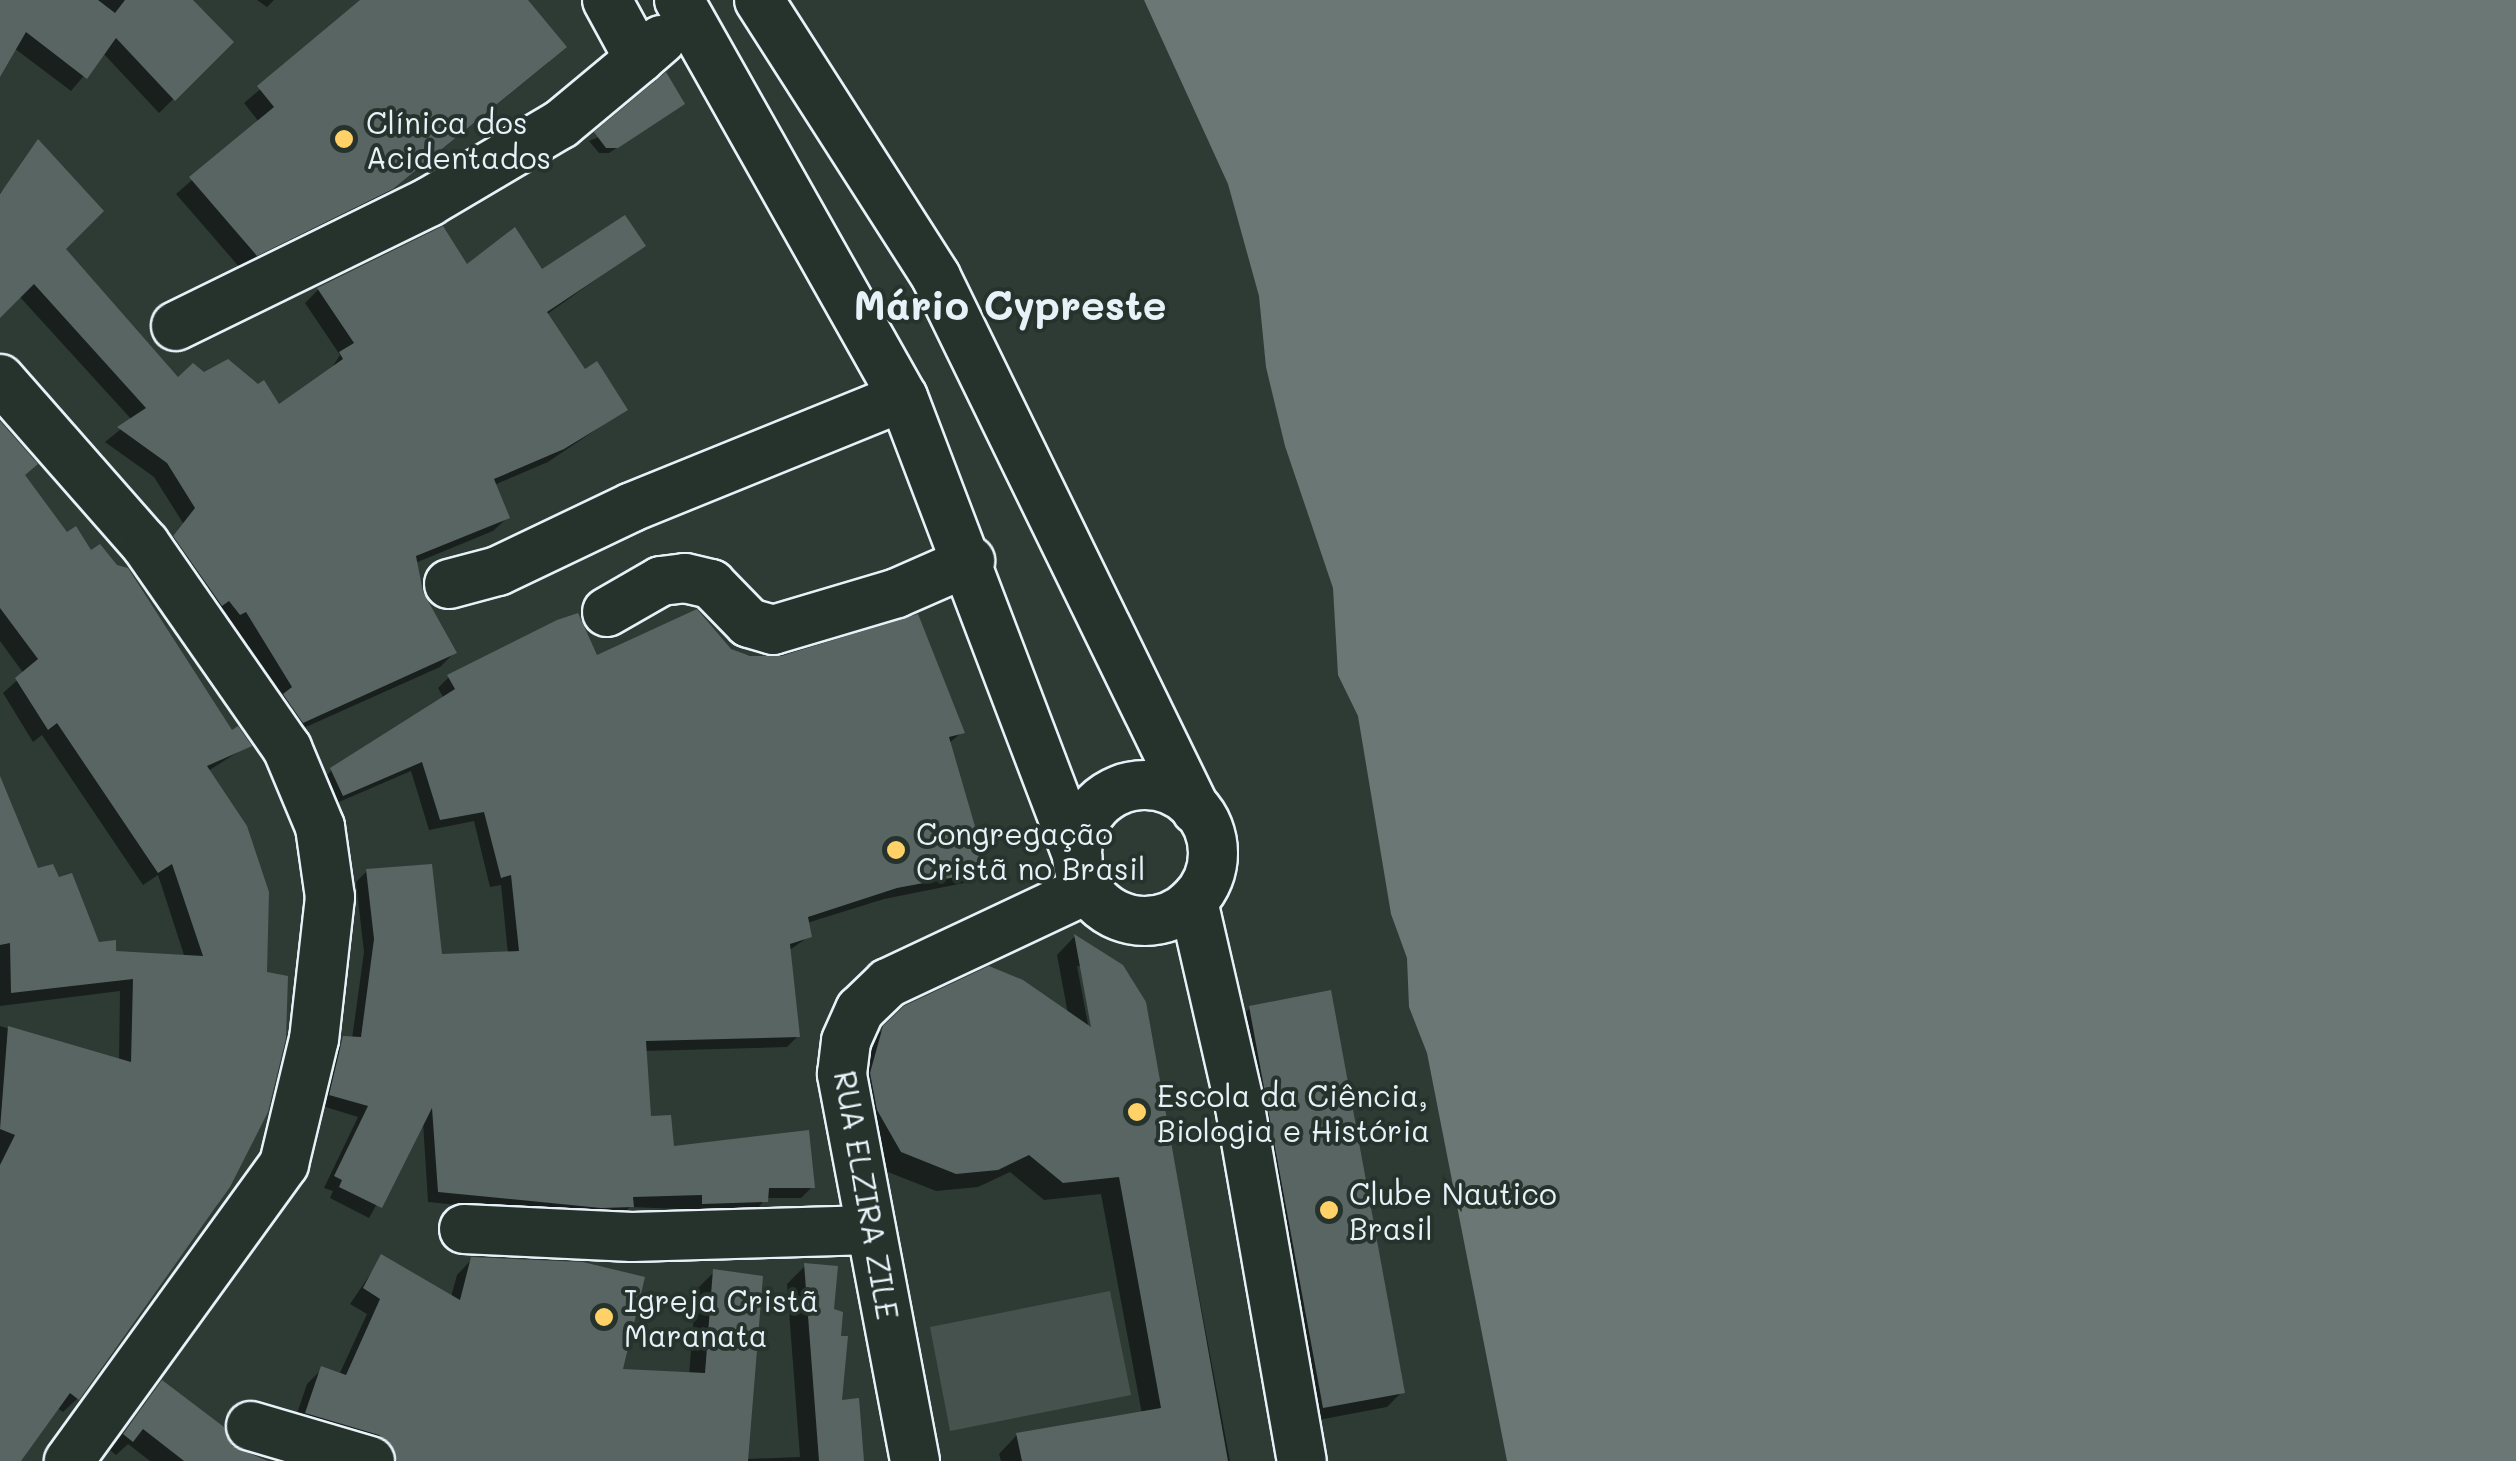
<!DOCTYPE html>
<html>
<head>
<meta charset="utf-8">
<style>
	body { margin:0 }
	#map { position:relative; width:2516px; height:1461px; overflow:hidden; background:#2e3b35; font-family:Mali,sans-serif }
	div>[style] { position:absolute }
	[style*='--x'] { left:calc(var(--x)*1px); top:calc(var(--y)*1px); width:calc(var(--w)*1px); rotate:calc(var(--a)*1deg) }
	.green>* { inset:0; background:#45524e }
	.water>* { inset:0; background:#6b7775 }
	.shadow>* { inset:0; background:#0007 }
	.building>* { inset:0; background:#596563 }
	.roads { filter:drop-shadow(2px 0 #e8f1f8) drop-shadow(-2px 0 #e8f1f8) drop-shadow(0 2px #e8f1f8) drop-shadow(0 -2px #e8f1f8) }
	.minor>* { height:48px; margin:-24px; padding:0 24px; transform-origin:24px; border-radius:24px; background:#26332d }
	.minor>.ring { margin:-24px; padding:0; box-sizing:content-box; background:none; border:48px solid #26332d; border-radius:50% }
	.dots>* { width:28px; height:28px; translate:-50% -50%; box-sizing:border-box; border:5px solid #26332d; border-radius:50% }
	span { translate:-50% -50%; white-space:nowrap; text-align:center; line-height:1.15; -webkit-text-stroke:8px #26332d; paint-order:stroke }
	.poi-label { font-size:30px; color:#e8f1f8 }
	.left { translate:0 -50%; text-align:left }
	.street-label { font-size:30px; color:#e8f1f8 }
	.district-label { font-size:40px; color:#e8f1f8; font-weight:700 }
</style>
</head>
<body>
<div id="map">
	<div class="green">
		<div style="clip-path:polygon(1110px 1291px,1131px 1395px,950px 1431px,930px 1327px)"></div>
	</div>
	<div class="water">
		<div style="clip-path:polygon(1144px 0,2516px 0,2516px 1461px,1507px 1461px,1427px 1053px,1409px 1007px,1407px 958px,1391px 914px,1358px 716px,1338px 675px,1333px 588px,1285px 446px,1266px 367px,1259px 296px,1228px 184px)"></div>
	</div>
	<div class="shadow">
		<div style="clip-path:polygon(0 0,190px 0,231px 42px,159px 113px,103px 53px,71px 91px,14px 48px,0 73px)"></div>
		<div style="clip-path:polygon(257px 0,274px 0,267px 7px)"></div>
		<div style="clip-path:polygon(364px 0,528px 0,549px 62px,382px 198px,241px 269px,176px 194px,259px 122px,244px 103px)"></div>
		<div style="clip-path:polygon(682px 104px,609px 153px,599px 153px,589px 141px)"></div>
		<div style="clip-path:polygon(20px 171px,62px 249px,178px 381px,204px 375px,278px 407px,329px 372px,340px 355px,305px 303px,318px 290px,466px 268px,541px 273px,643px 246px,546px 315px,584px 373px,625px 410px,548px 462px,494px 485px,507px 518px,493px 531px,415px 563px,420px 593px,454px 653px,440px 667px,288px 735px,279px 701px,232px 624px,226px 627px,161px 552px,183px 523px,154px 477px,105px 442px,132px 420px,19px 296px,0 315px,0 193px)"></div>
		<div style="clip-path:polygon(0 425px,22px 475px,66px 536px,232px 734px,249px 745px,208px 771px,266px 1111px,217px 1206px,77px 1399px,63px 1412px,56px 1407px,13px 1461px,0 1461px,0 1026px,119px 1061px,120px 991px,0 1006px,0 842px,36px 871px,98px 945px,114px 953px,185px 958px,158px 875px,143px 885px,42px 735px,33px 742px,3px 693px,24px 674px,0 641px)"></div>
		<div style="clip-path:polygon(916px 617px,962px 732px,948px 744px,985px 870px,974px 881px,884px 899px,807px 923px,810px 936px,788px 951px,798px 1036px,787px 1047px,644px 1051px,648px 1118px,671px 1149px,812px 1187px,801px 1198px,766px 1198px,755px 1212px,630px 1207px,620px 1217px,589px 1218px,428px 1202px,423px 1122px,369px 1218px,330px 1198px,333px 1191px,324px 1188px,358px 1117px,319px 1105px,333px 1050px,352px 1039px,364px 952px,356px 882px,367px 871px,440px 956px,508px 954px,501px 885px,490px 887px,474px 821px,429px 830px,411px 771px,332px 805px,321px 781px,332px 770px,444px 699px,438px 688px,449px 677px,596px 658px,730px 652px,766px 659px)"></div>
		<div style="clip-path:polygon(evenodd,1074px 937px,1130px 976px,1144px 1002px,1230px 1461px,1001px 1461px,999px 1454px,1017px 1435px,1142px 1414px,1101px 1194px,1044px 1200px,1010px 1172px,978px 1187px,936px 1191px,883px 1170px,859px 1129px,865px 1047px,905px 1008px,1068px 1014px,1057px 955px,1074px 937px,1077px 966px,1082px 966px,1096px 1039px,1091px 1040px,1077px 966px)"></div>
		<div style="clip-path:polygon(1250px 1008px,1402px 1392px,1387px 1407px,1308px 1422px,1235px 1023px)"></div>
		<div style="clip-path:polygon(382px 1257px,451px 1297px,457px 1275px,472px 1259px,619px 1371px,604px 1461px,376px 1461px,292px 1428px,307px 1384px,322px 1369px,339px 1375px,367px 1314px,350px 1304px)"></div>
		<div style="clip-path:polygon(805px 1266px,831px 1311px,840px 1402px,859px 1461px,644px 1461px,689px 1375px,696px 1290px,714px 1272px,746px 1459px,800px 1457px,787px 1284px)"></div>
		<div style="clip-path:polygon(162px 1383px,222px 1429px,241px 1454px,267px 1461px,150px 1461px,128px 1444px,116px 1455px,110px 1450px)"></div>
	</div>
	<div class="building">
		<div style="clip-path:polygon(0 0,98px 0,115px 13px,125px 0,193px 0,234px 42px,175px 101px,116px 38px,87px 79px,26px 32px,0 77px)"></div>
		<div style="clip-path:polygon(360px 0,528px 0,567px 47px,393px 189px,257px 256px,189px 177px,274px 107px,257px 86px)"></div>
		<div style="clip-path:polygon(666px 72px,685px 104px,618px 148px,606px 148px,594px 132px)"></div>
		<div style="clip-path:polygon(38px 139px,104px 211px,66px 249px,178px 377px,193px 363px,204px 372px,228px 359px,258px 384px,264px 380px,279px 404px,343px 359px,339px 352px,354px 343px,317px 288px,443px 226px,467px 264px,515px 227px,542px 269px,625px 215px,646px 246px,547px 312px,585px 369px,597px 361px,628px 410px,564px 449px,494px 479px,510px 518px,416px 556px,423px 592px,457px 653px,303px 723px,283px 694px,292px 687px,246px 612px,240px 615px,229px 601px,222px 606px,173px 536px,195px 508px,167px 463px,117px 427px,146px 408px,34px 284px,0 318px,0 194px)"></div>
		<div style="clip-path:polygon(0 421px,38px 464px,25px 475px,67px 532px,76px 526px,91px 550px,100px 544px,117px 565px,128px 568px,232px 730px,238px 726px,252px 746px,207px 766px,247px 826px,269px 892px,267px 972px,288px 976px,286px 1038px,268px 1112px,230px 1187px,79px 1400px,70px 1393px,21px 1461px,0 1461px,0 1165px,15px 1135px,0 1129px,8px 1026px,131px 1062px,133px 979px,11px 993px,10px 943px,0 945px,0 776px,38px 868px,53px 864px,59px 877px,72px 873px,99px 942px,116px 940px,116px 951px,203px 956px,172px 864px,158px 873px,57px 723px,48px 730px,15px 678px,38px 659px,0 608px)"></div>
		<div style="clip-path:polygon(697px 609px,731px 649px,750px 656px,781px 656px,918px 614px,965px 733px,949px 737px,988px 871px,897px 888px,808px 917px,812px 937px,790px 944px,800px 1037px,646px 1041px,651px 1116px,671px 1115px,674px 1146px,809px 1130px,815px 1188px,769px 1188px,768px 1202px,702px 1204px,702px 1195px,633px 1197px,634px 1207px,601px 1208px,438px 1192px,432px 1108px,382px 1208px,339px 1187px,342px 1180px,334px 1176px,368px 1106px,329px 1095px,343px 1036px,361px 1037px,374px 939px,366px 869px,432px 864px,442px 954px,519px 951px,511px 875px,501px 878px,484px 812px,440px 820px,422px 762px,343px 796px,330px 768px,455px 689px,447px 675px,557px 620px,578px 613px,597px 655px)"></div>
		<div style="clip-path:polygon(1074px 934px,1123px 965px,1146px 1002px,1228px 1461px,1022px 1461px,1016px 1433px,1161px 1408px,1119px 1177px,1063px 1183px,1029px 1155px,998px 1170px,956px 1174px,901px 1152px,877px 1110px,870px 1073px,883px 1026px,904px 1006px,989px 966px,1023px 980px,1091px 1027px)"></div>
		<div style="clip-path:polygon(1331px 990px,1405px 1393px,1323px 1408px,1249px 1006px)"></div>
		<div style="clip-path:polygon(381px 1254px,460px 1300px,471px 1257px,583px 1262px,645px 1277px,623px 1369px,705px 1373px,713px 1269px,763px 1276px,748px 1461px,397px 1461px,390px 1443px,379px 1435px,305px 1413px,321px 1366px,346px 1375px,380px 1299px,363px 1288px)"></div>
		<div style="clip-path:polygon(804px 1263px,838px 1266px,834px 1309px,843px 1312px,841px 1336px,848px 1336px,842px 1400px,859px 1398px,864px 1461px,819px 1461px)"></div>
		<div style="clip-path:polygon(162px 1380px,224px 1427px,232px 1446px,268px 1461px,184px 1461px,143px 1429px,133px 1442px,123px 1434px)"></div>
	</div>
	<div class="roads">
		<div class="minor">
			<div style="--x:607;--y:0;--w:67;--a:61.5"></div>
			<div style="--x:639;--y:59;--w:29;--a:-41"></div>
			<div style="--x:679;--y:0;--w:456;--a:60.6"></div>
			<div style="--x:903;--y:397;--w:491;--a:69.2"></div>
			<div style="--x:759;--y:0;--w:329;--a:57.4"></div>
			<div style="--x:936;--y:277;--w:593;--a:64"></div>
			<div style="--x:176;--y:326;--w:282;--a:-26.1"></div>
			<div style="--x:429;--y:202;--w:153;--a:-30.6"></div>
			<div style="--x:561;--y:124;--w:102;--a:-39.8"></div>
			<div style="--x:0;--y:379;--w:220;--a:48.7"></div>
			<div style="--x:145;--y:544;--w:249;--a:55.2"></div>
			<div style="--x:287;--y:748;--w:86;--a:67.3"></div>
			<div style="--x:320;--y:827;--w:71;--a:81.9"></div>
			<div style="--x:330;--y:897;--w:143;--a:96.4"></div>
			<div style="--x:314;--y:1039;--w:129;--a:103.5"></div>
			<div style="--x:284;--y:1164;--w:367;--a:125.9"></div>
			<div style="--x:449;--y:584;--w:51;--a:-14.9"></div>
			<div style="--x:498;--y:571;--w:148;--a:-25.5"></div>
			<div style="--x:632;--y:507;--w:292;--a:-22.1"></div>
			<div style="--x:607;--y:612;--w:62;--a:-29.9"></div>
			<div style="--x:661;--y:581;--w:24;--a:-7"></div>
			<div style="--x:685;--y:578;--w:27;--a:13"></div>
			<div style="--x:711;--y:584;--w:54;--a:45.7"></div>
			<div style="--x:749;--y:623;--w:25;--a:16"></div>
			<div style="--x:773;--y:630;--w:129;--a:-16.6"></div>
			<div style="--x:897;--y:593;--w:80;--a:-23.7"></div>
			<div class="ring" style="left:1077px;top:785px;width:88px;height:88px"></div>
			<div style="--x:1193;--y:901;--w:211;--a:77.1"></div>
			<div style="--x:1240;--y:1107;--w:359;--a:80.1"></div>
			<div style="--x:464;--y:1229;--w:168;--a:2.7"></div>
			<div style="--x:632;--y:1237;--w:239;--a:-1.7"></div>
			<div style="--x:251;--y:1426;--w:124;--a:16.4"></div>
			<div style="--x:915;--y:1461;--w:394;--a:-100.7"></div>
			<div style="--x:842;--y:1074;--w:33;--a:-83"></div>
			<div style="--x:846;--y:1041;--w:34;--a:-66"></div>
			<div style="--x:860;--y:1010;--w:39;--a:-44"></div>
			<div style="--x:888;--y:983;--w:221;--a:-25.2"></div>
		</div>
	</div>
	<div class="dots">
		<div style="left:344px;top:139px;background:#ffd166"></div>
		<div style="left:896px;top:850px;background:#ffd166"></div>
		<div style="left:1137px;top:1112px;background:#ffd166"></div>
		<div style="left:1329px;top:1210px;background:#ffd166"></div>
		<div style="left:604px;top:1317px;background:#ffd166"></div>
	</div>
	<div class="poi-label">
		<span class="left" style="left:366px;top:139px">Clínica dos<br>Acidentados</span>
		<span class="left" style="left:916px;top:850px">Congregação<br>Cristã no Brasil</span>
		<span class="left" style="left:1157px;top:1112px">Escola da Ciência,<br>Biologia e História</span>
		<span class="left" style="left:1349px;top:1210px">Clube Nautico<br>Brasil</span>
		<span class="left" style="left:624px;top:1317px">Igreja Cristã<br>Maranata</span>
	</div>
	<div class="street-label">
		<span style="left:867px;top:1195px;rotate:80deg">RUA ELZIRA ZILE</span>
	</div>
	<div class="district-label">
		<span style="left:1010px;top:304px">Mário Cypreste</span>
	</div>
</div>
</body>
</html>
